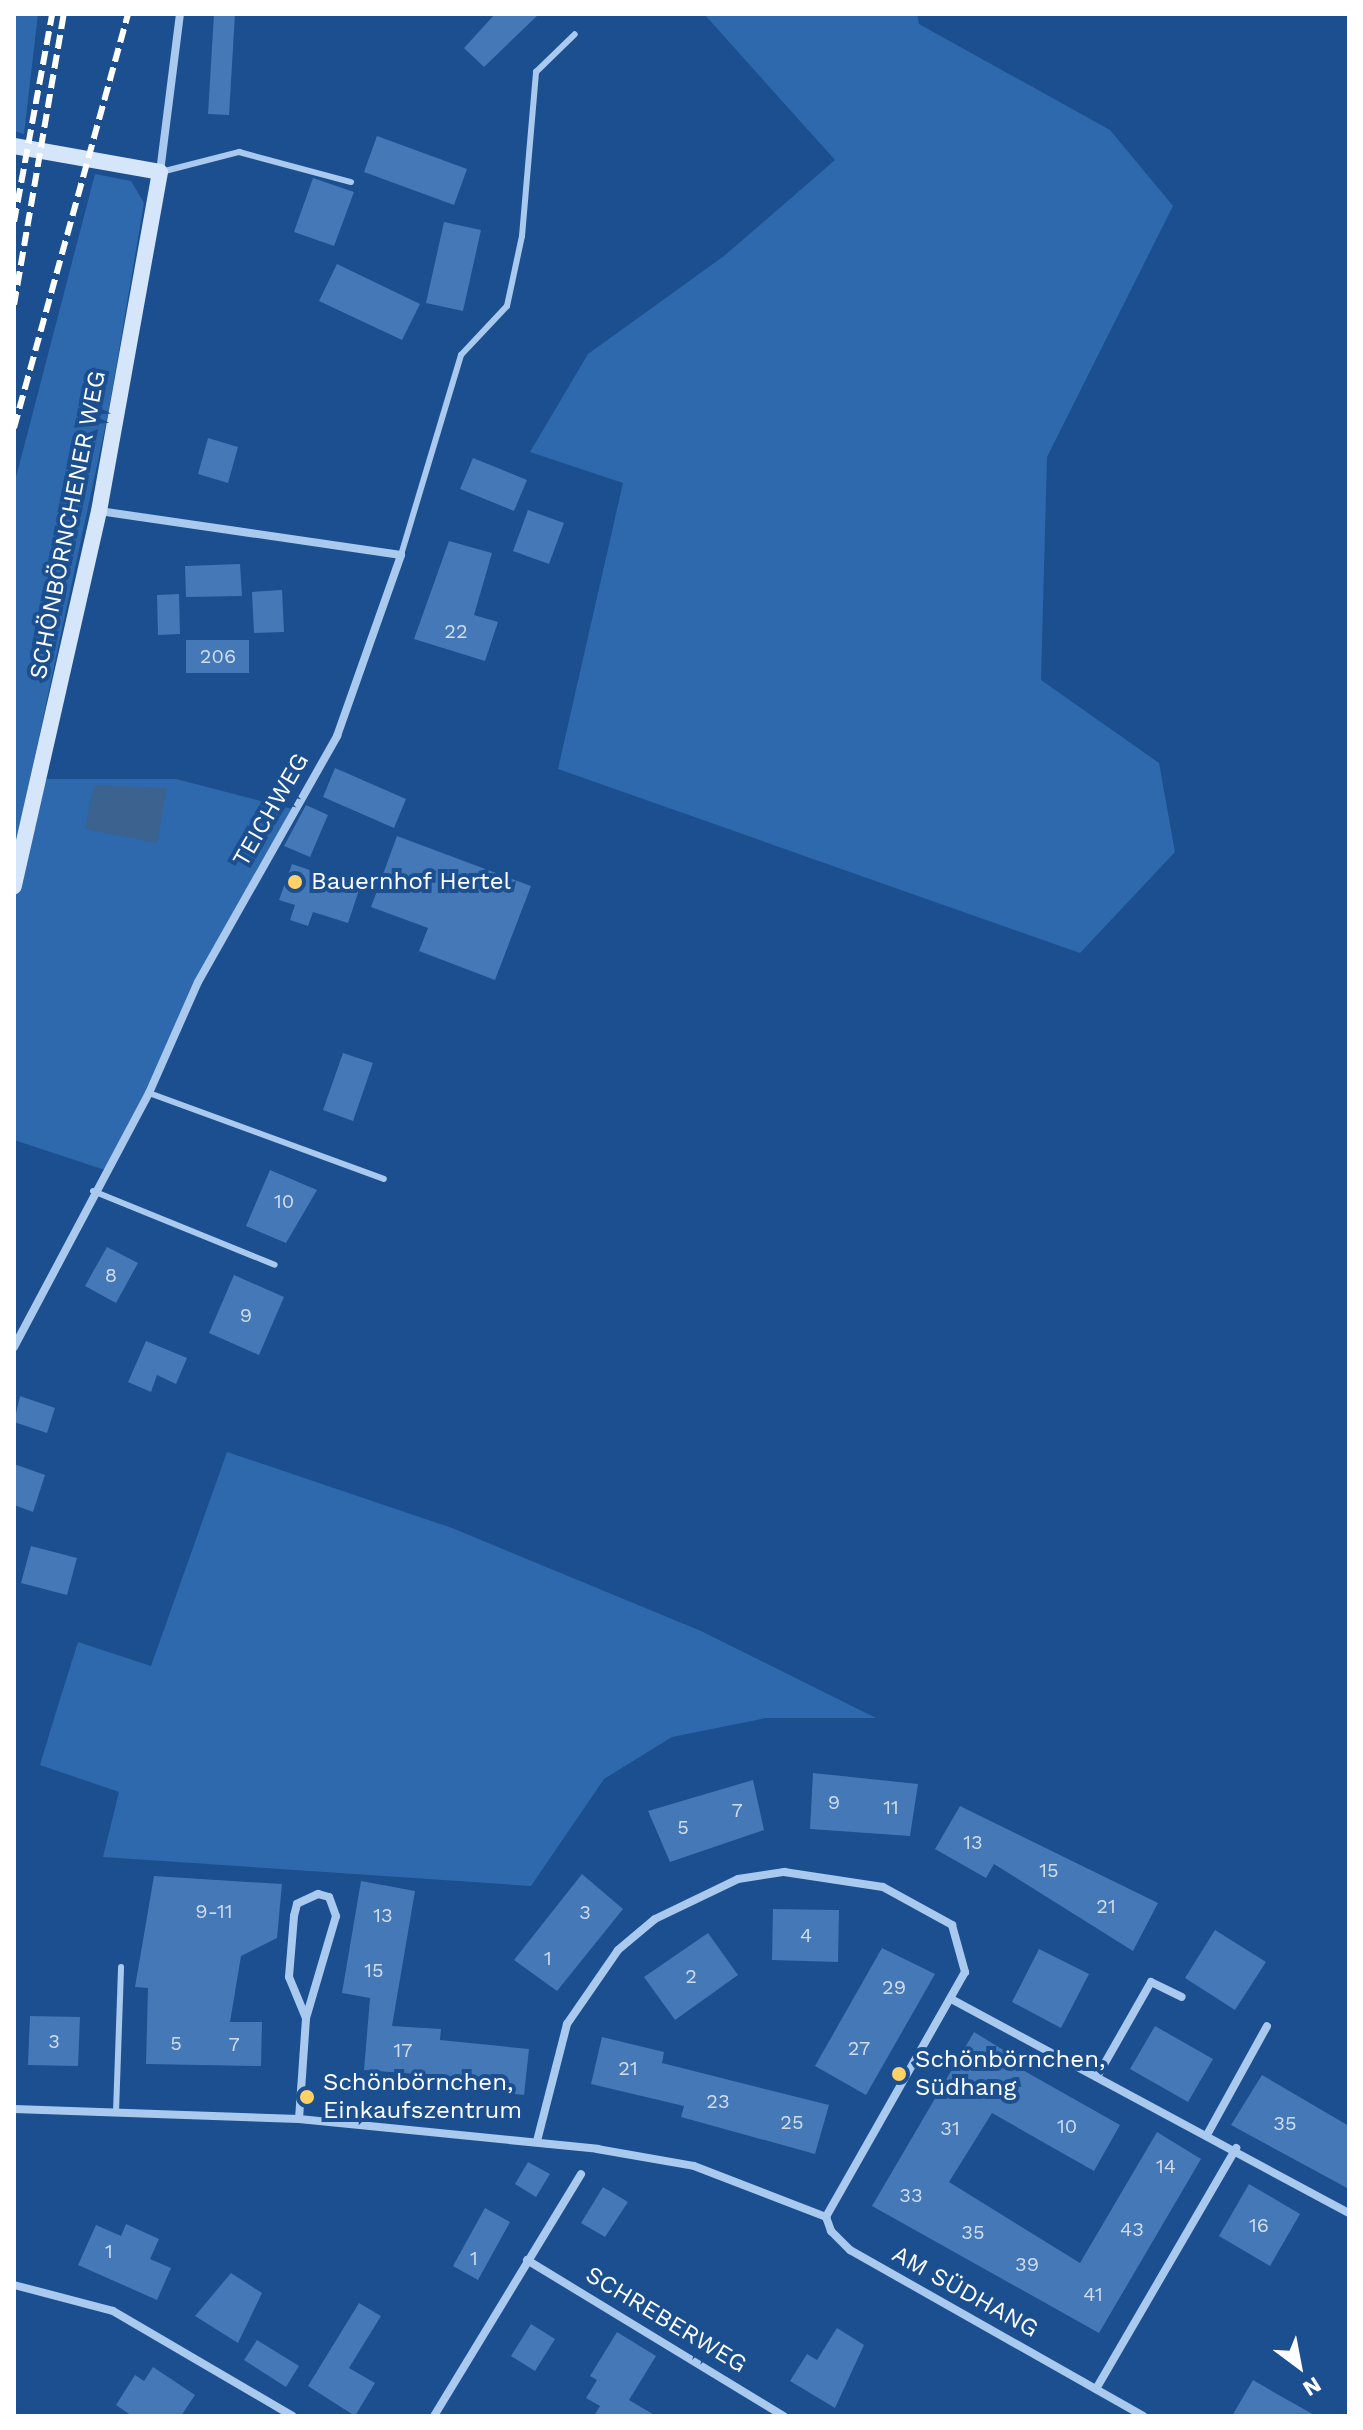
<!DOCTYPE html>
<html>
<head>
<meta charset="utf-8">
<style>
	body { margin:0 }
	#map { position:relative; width:1363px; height:2430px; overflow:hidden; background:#1b4f8f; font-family:"Work Sans",sans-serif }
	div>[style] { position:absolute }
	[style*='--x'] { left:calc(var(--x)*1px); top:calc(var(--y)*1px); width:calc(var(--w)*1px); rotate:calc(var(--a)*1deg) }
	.green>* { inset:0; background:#2e69ad }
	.water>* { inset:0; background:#3c6290 }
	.building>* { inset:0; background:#4478b7 }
	.lane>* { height:6px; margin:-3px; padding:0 3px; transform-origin:3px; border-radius:3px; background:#a9c9ee }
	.street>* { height:8px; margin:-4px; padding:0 4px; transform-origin:4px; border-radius:4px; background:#a9c9ee }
	.secondary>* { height:16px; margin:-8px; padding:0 8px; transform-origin:8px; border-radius:8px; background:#d6e6fa }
	.rail>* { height:6px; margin-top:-3px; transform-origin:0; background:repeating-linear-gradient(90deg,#fff 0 14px,transparent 0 20px) }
	.dots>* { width:22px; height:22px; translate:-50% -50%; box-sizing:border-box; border:4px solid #1b4f8f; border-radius:50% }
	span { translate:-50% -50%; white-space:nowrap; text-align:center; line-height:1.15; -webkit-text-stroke:8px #1b4f8f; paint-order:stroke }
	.number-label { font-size:20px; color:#d0dded }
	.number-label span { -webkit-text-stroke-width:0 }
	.street-label { font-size:24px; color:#fff }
	.poi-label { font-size:24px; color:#fff }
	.left { translate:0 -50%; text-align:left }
	.frame { position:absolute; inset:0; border:16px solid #fff; pointer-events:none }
	.north { position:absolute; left:1259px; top:2326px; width:80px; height:80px; -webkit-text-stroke:6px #1b4f8f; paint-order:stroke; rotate:148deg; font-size:22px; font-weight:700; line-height:32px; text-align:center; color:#fff }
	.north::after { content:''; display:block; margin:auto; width:28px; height:36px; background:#fff; clip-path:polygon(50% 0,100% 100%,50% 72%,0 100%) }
</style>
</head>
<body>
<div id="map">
	<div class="green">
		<div style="clip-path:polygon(14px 14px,38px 14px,24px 134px,14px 131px)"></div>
		<div style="clip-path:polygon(704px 14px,917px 14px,919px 24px,1110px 130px,1173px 206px,1047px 457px,1041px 680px,1159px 763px,1175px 852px,1080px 953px,558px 769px,623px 483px,530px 452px,588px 354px,724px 256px,835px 160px)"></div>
		<div style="clip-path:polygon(95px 174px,131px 181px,144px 203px,109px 409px,14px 854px,14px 485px)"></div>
		<div style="clip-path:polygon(41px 779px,176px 779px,292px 809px,105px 1170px,14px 1140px,14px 884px)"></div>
		<div style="clip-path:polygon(227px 1452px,452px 1528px,701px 1631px,876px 1718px,766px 1718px,672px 1737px,604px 1779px,531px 1886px,103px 1857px,119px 1792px,40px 1765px,56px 1712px,78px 1642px,151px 1666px)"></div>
	</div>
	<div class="water">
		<div style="clip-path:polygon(94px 785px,167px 788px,157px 843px,85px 829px)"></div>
	</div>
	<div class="building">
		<div style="clip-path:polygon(214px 14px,235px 14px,229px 115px,208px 114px)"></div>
		<div style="clip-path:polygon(495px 14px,539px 14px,484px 67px,464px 48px)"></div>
		<div style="clip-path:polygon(377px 136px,467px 169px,454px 205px,364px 172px)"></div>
		<div style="clip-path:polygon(313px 178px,354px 192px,334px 246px,294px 232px)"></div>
		<div style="clip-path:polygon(444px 222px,481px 230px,463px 311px,426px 303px)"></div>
		<div style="clip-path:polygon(337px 264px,420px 304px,402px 340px,319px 301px)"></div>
		<div style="clip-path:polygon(208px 438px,238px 447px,228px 483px,198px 474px)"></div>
		<div style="clip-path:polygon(473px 458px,527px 480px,514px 511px,460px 489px)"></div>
		<div style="clip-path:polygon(528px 510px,564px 523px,549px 564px,513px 551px)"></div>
		<div style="clip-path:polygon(449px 541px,492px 553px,474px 615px,498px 622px,485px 661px,414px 639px)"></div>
		<div style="clip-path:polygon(240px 564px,242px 596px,186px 597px,185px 566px)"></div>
		<div style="clip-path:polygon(282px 590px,284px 632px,254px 633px,252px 592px)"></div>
		<div style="clip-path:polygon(179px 594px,180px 634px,158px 635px,157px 595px)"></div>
		<div style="clip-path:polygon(186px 640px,249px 640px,249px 673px,186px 673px)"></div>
		<div style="clip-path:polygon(335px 768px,406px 799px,394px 828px,323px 797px)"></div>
		<div style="clip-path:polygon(306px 805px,328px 815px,310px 857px,284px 846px)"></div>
		<div style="clip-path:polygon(397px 836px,531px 886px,495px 980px,419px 951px,428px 928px,371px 907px)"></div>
		<div style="clip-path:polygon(292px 864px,360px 887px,348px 923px,313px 912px,308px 926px,290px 920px,295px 905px,279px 900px)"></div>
		<div style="clip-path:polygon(343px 1053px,373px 1063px,353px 1121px,323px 1110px)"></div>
		<div style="clip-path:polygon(270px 1170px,317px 1190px,286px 1243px,246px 1226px)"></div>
		<div style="clip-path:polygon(107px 1247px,138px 1263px,116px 1303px,85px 1286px)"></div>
		<div style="clip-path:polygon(234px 1275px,284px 1297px,259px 1355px,209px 1333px)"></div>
		<div style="clip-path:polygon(146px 1341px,187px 1358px,176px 1384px,157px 1375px,151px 1392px,128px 1382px)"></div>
		<div style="clip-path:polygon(20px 1396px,55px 1408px,47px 1433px,14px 1422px)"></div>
		<div style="clip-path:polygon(14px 1464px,45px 1475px,33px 1512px,14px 1505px)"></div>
		<div style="clip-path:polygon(31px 1546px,77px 1558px,67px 1595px,21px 1583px)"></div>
		<div style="clip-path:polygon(813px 1773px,918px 1784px,910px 1836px,810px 1829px)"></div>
		<div style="clip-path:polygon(753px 1780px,764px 1830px,670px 1862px,648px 1811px)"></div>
		<div style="clip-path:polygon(960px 1806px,1158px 1903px,1133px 1951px,994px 1864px,986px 1878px,935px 1849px)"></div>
		<div style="clip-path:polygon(582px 1874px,623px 1909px,557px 1991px,514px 1960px)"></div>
		<div style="clip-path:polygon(154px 1876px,282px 1884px,277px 1938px,241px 1956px,230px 2022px,262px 2022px,261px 2066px,146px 2064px,148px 1988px,135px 1987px)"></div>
		<div style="clip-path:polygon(361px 1881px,415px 1891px,392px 2026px,441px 2029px,440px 2040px,529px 2049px,524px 2095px,470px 2089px,471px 2078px,364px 2070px,370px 1998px,342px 1993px)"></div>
		<div style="clip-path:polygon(773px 1909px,839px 1910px,838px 1962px,772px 1960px)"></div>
		<div style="clip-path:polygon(1215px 1930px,1266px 1962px,1235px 2010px,1185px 1978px)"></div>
		<div style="clip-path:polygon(708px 1933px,738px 1975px,675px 2020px,644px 1977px)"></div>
		<div style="clip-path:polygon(882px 1948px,935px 1974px,866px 2095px,815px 2066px)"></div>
		<div style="clip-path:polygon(1039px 1949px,1089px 1974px,1061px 2028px,1012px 2002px)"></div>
		<div style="clip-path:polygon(30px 2016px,80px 2017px,78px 2066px,28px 2065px)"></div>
		<div style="clip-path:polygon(1155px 2026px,1213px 2059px,1188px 2102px,1130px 2069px)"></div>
		<div style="clip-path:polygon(974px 2032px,1018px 2059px,1014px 2065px,1120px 2125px,1094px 2171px,992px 2113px,949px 2182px,1080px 2263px,1157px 2132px,1201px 2159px,1099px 2333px,872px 2206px)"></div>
		<div style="clip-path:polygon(602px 2037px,664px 2052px,662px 2063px,829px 2105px,815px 2154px,681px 2117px,684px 2106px,591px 2084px)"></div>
		<div style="clip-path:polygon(1262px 2075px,1349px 2126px,1349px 2189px,1231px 2125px)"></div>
		<div style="clip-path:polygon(528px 2162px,550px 2174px,536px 2197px,515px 2184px)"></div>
		<div style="clip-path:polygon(1249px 2184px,1300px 2214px,1270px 2266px,1219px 2236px)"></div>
		<div style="clip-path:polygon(603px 2187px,628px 2202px,605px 2237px,581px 2223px)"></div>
		<div style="clip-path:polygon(485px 2208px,510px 2222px,478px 2280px,453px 2266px)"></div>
		<div style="clip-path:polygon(126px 2224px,159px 2239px,150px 2259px,171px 2268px,157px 2300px,78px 2265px,96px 2225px,121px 2236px)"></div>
		<div style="clip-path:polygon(231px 2273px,262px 2293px,238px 2343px,195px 2316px)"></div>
		<div style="clip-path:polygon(359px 2303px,381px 2316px,349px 2368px,375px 2383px,355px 2416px,308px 2386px)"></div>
		<div style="clip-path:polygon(531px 2324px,555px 2339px,535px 2371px,511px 2356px)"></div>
		<div style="clip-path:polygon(837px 2328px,864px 2345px,835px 2408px,790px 2381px,807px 2354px,817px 2360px)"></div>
		<div style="clip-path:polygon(617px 2332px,656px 2356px,629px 2400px,656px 2416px,594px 2416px,600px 2406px,586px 2398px,597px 2380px,590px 2376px)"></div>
		<div style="clip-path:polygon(257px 2340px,299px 2366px,286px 2387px,244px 2360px)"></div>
		<div style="clip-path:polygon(153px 2367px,195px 2395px,181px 2416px,132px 2416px,116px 2405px,135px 2375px,144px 2381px)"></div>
		<div style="clip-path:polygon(1253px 2380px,1277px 2394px,1316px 2416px,1232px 2416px)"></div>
	</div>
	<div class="lane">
		<div style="--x:161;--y:172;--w:81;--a:-14.4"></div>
		<div style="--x:239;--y:152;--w:116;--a:15"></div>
		<div style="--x:401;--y:555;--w:209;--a:-73.3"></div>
		<div style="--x:461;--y:355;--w:67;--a:-46.8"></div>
		<div style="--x:507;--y:306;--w:72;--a:-77.9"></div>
		<div style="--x:522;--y:236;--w:165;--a:-85.1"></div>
		<div style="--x:536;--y:72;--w:54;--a:-44.3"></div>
		<div style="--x:149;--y:1093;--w:250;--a:20.1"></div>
		<div style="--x:93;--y:1191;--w:196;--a:22.1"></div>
		<div style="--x:116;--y:2112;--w:145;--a:-88"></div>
	</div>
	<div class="street">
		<div style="--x:160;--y:172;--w:159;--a:-82.8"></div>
		<div style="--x:14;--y:1347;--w:288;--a:-62"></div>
		<div style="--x:149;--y:1093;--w:121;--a:-66.2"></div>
		<div style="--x:198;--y:982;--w:283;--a:-60.5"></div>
		<div style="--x:337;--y:736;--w:192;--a:-70.5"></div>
		<div style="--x:401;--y:555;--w:305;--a:-171.7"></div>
		<div style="--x:953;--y:2000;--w:450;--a:28.3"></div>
		<div style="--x:1098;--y:2075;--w:107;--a:-60.3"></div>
		<div style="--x:1151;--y:1982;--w:34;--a:26"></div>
		<div style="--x:14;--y:2109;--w:285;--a:2"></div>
		<div style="--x:299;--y:2119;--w:300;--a:5.7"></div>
		<div style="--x:597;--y:2149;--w:98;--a:9.9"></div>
		<div style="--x:694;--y:2166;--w:142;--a:21.1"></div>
		<div style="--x:299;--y:2119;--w:101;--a:-86"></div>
		<div style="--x:306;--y:2018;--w:106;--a:-73.6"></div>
		<div style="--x:336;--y:1916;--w:20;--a:-110"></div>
		<div style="--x:329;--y:1897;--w:11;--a:-165"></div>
		<div style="--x:318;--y:1894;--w:23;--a:155"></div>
		<div style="--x:297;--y:1904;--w:12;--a:104"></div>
		<div style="--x:294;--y:1916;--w:61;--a:94.7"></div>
		<div style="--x:289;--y:1977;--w:44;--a:67.5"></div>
		<div style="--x:1208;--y:2133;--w:122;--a:-61.1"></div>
		<div style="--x:537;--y:2141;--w:121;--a:-75.6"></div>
		<div style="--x:567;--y:2024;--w:90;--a:-55.4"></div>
		<div style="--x:618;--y:1950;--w:48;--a:-40"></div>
		<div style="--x:655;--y:1919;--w:92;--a:-25.7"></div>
		<div style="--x:738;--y:1879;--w:47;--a:-8.7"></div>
		<div style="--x:784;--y:1872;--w:100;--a:8.6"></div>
		<div style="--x:883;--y:1887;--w:79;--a:28.8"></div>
		<div style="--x:952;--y:1925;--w:49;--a:74.5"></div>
		<div style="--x:965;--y:1972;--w:282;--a:119.6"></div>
		<div style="--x:826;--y:2217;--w:15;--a:70"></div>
		<div style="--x:831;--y:2231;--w:27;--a:45"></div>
		<div style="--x:850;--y:2250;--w:337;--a:29.5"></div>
		<div style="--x:527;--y:2260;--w:301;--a:31.3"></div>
		<div style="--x:14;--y:2285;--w:102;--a:14.7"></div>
		<div style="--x:113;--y:2311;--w:208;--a:30.3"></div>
		<div style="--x:1096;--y:2389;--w:279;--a:-59.8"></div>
		<div style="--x:434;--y:2416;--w:283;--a:-58.7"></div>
	</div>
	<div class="secondary">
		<div style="--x:14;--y:146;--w:148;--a:10.1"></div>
		<div style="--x:160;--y:172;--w:344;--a:100.2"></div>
		<div style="--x:99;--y:511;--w:385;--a:102.8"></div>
	</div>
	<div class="rail">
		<div style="--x:14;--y:222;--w:211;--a:-79.6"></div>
		<div style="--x:14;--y:305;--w:295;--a:-80.3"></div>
		<div style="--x:14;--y:428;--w:429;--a:-74.6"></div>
	</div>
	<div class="dots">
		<div style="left:295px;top:882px;background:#ffd166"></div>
		<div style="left:899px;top:2074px;background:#ffd166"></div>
		<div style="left:307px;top:2097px;background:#ffd166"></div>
	</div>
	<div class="number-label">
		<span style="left:456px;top:631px">22</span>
		<span style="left:218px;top:656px">206</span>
		<span style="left:284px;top:1201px">10</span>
		<span style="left:111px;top:1275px">8</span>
		<span style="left:246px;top:1315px">9</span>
		<span style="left:834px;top:1802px">9</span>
		<span style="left:891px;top:1807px">11</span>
		<span style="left:737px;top:1810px">7</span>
		<span style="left:683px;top:1827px">5</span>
		<span style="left:973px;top:1842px">13</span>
		<span style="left:1049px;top:1870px">15</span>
		<span style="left:1106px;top:1906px">21</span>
		<span style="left:214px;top:1911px">9-11</span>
		<span style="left:585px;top:1912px">3</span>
		<span style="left:383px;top:1915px">13</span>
		<span style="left:806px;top:1935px">4</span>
		<span style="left:548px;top:1958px">1</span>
		<span style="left:374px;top:1970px">15</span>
		<span style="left:691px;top:1976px">2</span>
		<span style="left:894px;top:1987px">29</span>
		<span style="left:54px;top:2041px">3</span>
		<span style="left:176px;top:2043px">5</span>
		<span style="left:234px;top:2044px">7</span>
		<span style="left:859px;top:2048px">27</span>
		<span style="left:403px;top:2050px">17</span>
		<span style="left:628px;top:2068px">21</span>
		<span style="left:718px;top:2101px">23</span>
		<span style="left:792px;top:2122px">25</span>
		<span style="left:1285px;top:2123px">35</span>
		<span style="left:1067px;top:2126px">10</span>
		<span style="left:950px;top:2128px">31</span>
		<span style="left:1166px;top:2166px">14</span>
		<span style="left:911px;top:2195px">33</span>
		<span style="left:1259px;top:2225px">16</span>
		<span style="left:1132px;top:2229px">43</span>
		<span style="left:973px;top:2232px">35</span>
		<span style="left:109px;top:2251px">1</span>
		<span style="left:474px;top:2258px">1</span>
		<span style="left:1027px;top:2264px">39</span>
		<span style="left:1093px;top:2294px">41</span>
	</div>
	<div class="street-label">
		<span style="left:68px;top:525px;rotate:-79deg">SCHÖNBÖRNCHENER WEG</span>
		<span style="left:271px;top:810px;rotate:-60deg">TEICHWEG</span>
		<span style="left:965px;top:2292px;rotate:29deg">AM SÜDHANG</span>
		<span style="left:666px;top:2320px;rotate:31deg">SCHREBERWEG</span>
	</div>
	<div class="poi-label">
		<span class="left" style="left:311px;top:882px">Bauernhof Hertel</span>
		<span class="left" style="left:915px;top:2074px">Schönbörnchen,<br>Südhang</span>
		<span class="left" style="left:323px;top:2097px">Schönbörnchen,<br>Einkaufszentrum</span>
	</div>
	<div class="frame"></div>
	<div class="north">N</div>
</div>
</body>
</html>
